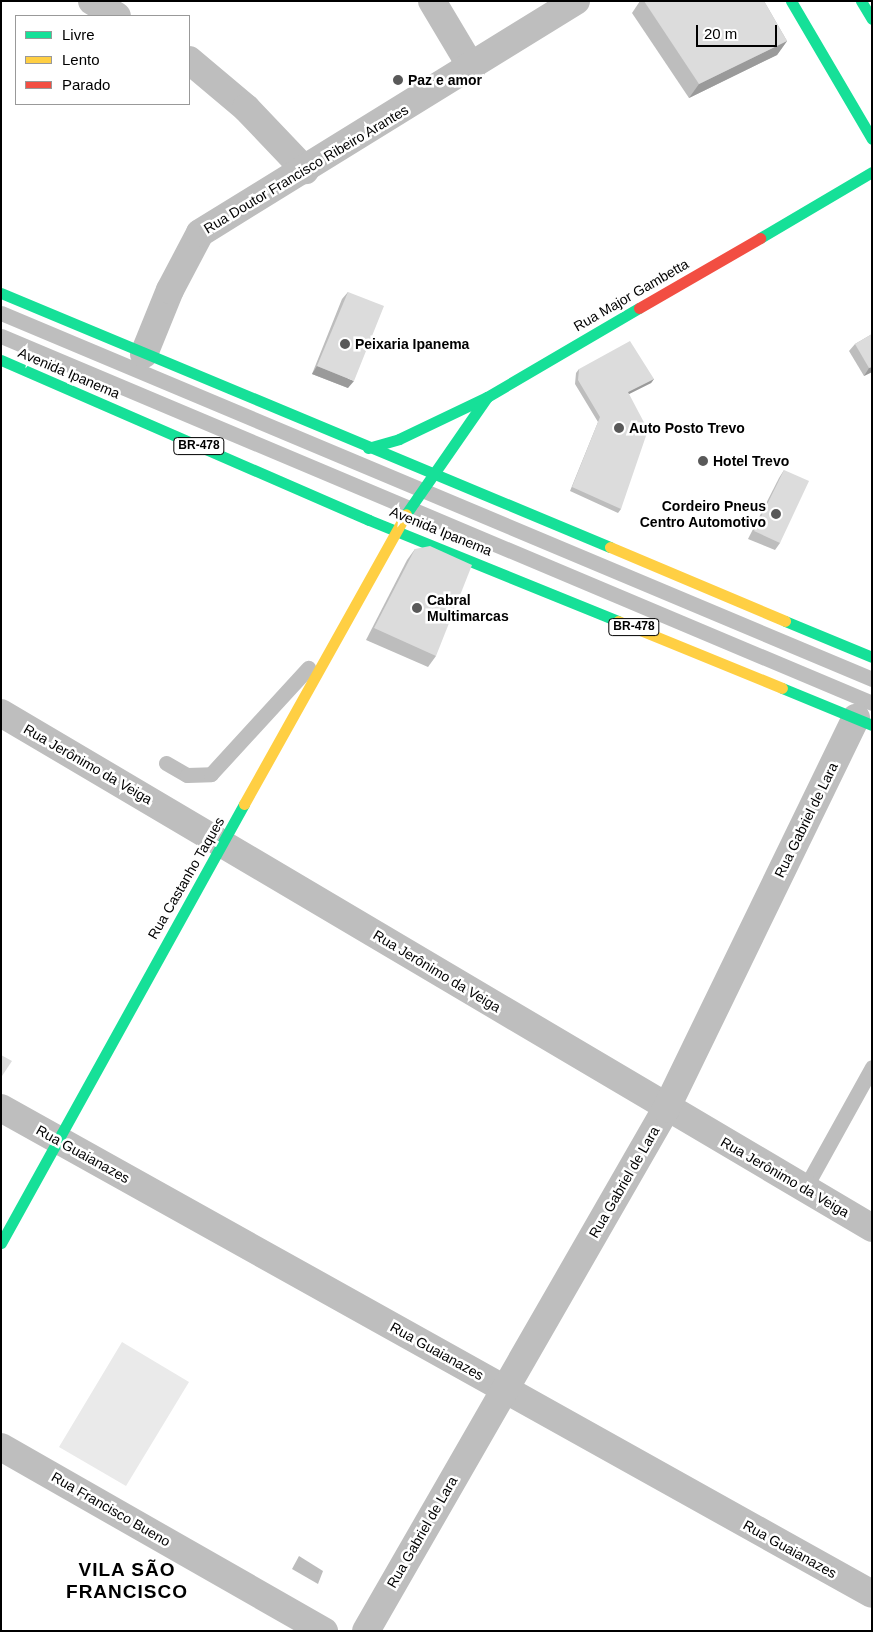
<!DOCTYPE html>
<html>
<head>
<meta charset="utf-8">
<style>
	body { margin:0 }
	#map { position:relative; width:873px; height:1632px; overflow:hidden; background:#fff; font-family:Arial,sans-serif }
	div>[style] { position:absolute }
	[style*='--x'] { left:calc(var(--x)*1px); top:calc(var(--y)*1px); width:calc(var(--w)*1px); rotate:calc(var(--a)*1deg) }
	.green>* { inset:0; background:#eaeaea }
	.water>* { inset:0; background:#bcbcbc }
	.lane>* { height:15px; margin:-7.5px; padding:0 7.5px; transform-origin:7.5px; border-radius:7.5px; background:#bebebe }
	.street>* { height:28px; margin:-14px; padding:0 14px; transform-origin:14px; border-radius:14px; background:#bebebe }
	.fast>* { height:11px; margin:-5.5px; padding:0 5.5px; transform-origin:5.5px; border-radius:5.5px; background:#16e098 }
	.slow>* { height:11px; margin:-5.5px; padding:0 5.5px; transform-origin:5.5px; border-radius:5.5px; background:#ffcf43 }
	.jam>* { height:11px; margin:-5.5px; padding:0 5.5px; transform-origin:5.5px; border-radius:5.5px; background:#f24e42 }
	.wall>* { inset:0; background:#bdbdbd }
	.shaded-wall>* { inset:0; background:#9a9a9a }
	.building>* { inset:0; background:#dcdcdc }
	.dots>* { width:14px; height:14px; translate:-50% -50%; box-sizing:border-box; border:2px solid #fff; border-radius:50% }
	span { translate:-50% -50%; white-space:nowrap; text-align:center; line-height:1.15; -webkit-text-stroke:5px #fff; paint-order:stroke }
	.shield-label span { padding:1px 4px; background:#fff; border:1px solid; border-radius:4px; -webkit-text-stroke-width:0 }
	.shield-label { font-size:12px; color:#000; font-weight:700 }
	.poi-label { font-size:14px; color:#000; font-weight:700 }
	.left { translate:0 -50%; text-align:left }
	.right { translate:-100% -50%; text-align:right }
	.street-label { font-size:14px; color:#000 }
	.district-label { font-size:19px; color:#000; font-weight:700; letter-spacing:1px }
	.frame { position:absolute; inset:0; border:2px solid #000; pointer-events:none }
	.legend { position:absolute; left:15px; top:15px; width:175px; height:90px; box-sizing:border-box; background:#fff; border:1px solid #999; margin:0; padding:6px 9px; list-style:none; font-size:15px; color:#000 }
	.legend li { display:flex; align-items:center; gap:10px; height:25px }
	.legend b { width:25px; border:1px solid #999 }
	.scale { position:absolute; left:696px; top:25px; width:81px; height:22px; box-sizing:border-box; border:2px solid #000; border-top:0; padding-left:6px; font-size:15px; line-height:18px; white-space:nowrap; color:#000; -webkit-text-stroke:4px #fff; paint-order:stroke }
</style>
</head>
<body>
<div id="map">
	<div class="green">
		<div style="clip-path:polygon(122px 1342px,189px 1382px,126px 1486px,59px 1447px)"></div>
	</div>
	<div class="water">
		<div style="clip-path:polygon(299px 1556px,323px 1571px,318px 1584px,292px 1569px)"></div>
	</div>
	<div class="lane">
		<div style="--x:1;--y:313;--w:945;--a:22.79"></div>
		<div style="--x:1;--y:336;--w:945;--a:22.85"></div>
		<div style="--x:166;--y:763;--w:24;--a:30"></div>
		<div style="--x:187;--y:775;--w:24;--a:-2"></div>
		<div style="--x:211;--y:774;--w:144;--a:-47.5"></div>
		<div style="--x:805;--y:1188;--w:138;--a:-61"></div>
	</div>
	<div class="street">
		<div style="--x:92;--y:1;--w:29;--a:31"></div>
		<div style="--x:432;--y:1;--w:78;--a:59.2"></div>
		<div style="--x:189;--y:60;--w:75;--a:40.1"></div>
		<div style="--x:246;--y:108;--w:86;--a:46.4"></div>
		<div style="--x:144;--y:354;--w:69;--a:-67.9"></div>
		<div style="--x:170;--y:290;--w:64;--a:-62.2"></div>
		<div style="--x:200;--y:233;--w:442;--a:-31.7"></div>
		<div style="--x:1;--y:713;--w:1012;--a:30.59"></div>
		<div style="--x:1;--y:1108;--w:997;--a:29.16"></div>
		<div style="--x:1;--y:1447;--w:372;--a:29.7"></div>
		<div style="--x:366;--y:1631;--w:602;--a:-60.11"></div>
		<div style="--x:666;--y:1109;--w:435;--a:-64.1"></div>
	</div>
	<div class="fast">
		<div style="--x:791;--y:1;--w:160;--a:59.6"></div>
		<div style="--x:861;--y:1;--w:21;--a:59"></div>
		<div style="--x:760;--y:238;--w:130;--a:-30.5"></div>
		<div style="--x:1;--y:293;--w:660;--a:22.64"></div>
		<div style="--x:1;--y:360;--w:401;--a:23.5"></div>
		<div style="--x:369;--y:520;--w:269;--a:22.1"></div>
		<div style="--x:368;--y:448;--w:32;--a:-16"></div>
		<div style="--x:399;--y:439;--w:98;--a:-25.5"></div>
		<div style="--x:406;--y:514;--w:142;--a:-55.3"></div>
		<div style="--x:487;--y:397;--w:176;--a:-30.4"></div>
		<div style="--x:785;--y:621;--w:94;--a:22.5"></div>
		<div style="--x:782;--y:688;--w:97;--a:22.3"></div>
		<div style="--x:1;--y:1243;--w:502;--a:-61.03"></div>
	</div>
	<div class="slow">
		<div style="--x:610;--y:547;--w:190;--a:22.9"></div>
		<div style="--x:618;--y:621;--w:177;--a:22.2"></div>
		<div style="--x:244;--y:804;--w:332;--a:-60.8"></div>
	</div>
	<div class="jam">
		<div style="--x:639;--y:308;--w:140;--a:-30"></div>
	</div>
	<div class="wall">
		<div style="clip-path:polygon(640px 1px,764px 1px,787px 41px,777px 55px,689px 98px,632px 13px)"></div>
		<div style="clip-path:polygon(348px 292px,348px 388px,312px 374px,342px 299px)"></div>
		<div style="clip-path:polygon(872px 334px,872px 372px,864px 376px,849px 351px,855px 344px)"></div>
		<div style="clip-path:polygon(579px 369px,654px 379px,651px 383px,629px 394px,621px 509px,618px 513px,570px 491px,598px 422px,575px 384px,576px 373px)"></div>
		<div style="clip-path:polygon(784px 470px,780px 543px,775px 550px,748px 539px,779px 478px)"></div>
		<div style="clip-path:polygon(415px 549px,436px 656px,428px 667px,366px 640px,407px 560px)"></div>
	</div>
	<div class="shaded-wall">
		<div style="clip-path:polygon(787px 41px,777px 55px,689px 98px,699px 84px)"></div>
		<div style="clip-path:polygon(317px 366px,354px 381px,348px 388px,312px 374px)"></div>
		<div style="clip-path:polygon(872px 367px,872px 372px,864px 376px,869px 368px)"></div>
		<div style="clip-path:polygon(654px 379px,651px 383px,625px 396px,628px 392px)"></div>
	</div>
	<div class="building">
		<div style="clip-path:polygon(644px 1px,764px 1px,787px 41px,699px 84px)"></div>
		<div style="clip-path:polygon(348px 292px,384px 306px,354px 381px,317px 366px)"></div>
		<div style="clip-path:polygon(872px 334px,872px 367px,869px 368px,855px 344px)"></div>
		<div style="clip-path:polygon(630px 341px,654px 379px,628px 392px,648px 430px,621px 509px,572px 487px,600px 417px,578px 380px,579px 369px)"></div>
		<div style="clip-path:polygon(784px 470px,809px 481px,780px 543px,754px 531px)"></div>
		<div style="clip-path:polygon(430px 546px,472px 565px,436px 656px,374px 628px,415px 549px)"></div>
		<div style="clip-path:polygon(1px 1055px,12px 1061px,2px 1076px,1px 1075px)"></div>
	</div>
	<div class="dots">
		<div style="left:398px;top:80px;background:#595959"></div>
		<div style="left:345px;top:344px;background:#595959"></div>
		<div style="left:619px;top:428px;background:#595959"></div>
		<div style="left:703px;top:461px;background:#595959"></div>
		<div style="left:776px;top:514px;background:#595959"></div>
		<div style="left:417px;top:608px;background:#595959"></div>
	</div>
	<div class="shield-label">
		<span style="left:199px;top:446px">BR-478</span>
		<span style="left:634px;top:627px">BR-478</span>
	</div>
	<div class="poi-label">
		<span class="left" style="left:408px;top:80px">Paz e amor</span>
		<span class="left" style="left:355px;top:344px">Peixaria Ipanema</span>
		<span class="left" style="left:629px;top:428px">Auto Posto Trevo</span>
		<span class="left" style="left:713px;top:461px">Hotel Trevo</span>
		<span class="right" style="left:766px;top:514px">Cordeiro Pneus<br>Centro Automotivo</span>
		<span class="left" style="left:427px;top:608px">Cabral<br>Multimarcas</span>
	</div>
	<div class="street-label">
		<span style="left:306px;top:169px;rotate:-31deg">Rua Doutor Francisco Ribeiro Arantes</span>
		<span style="left:631px;top:295px;rotate:-30deg">Rua Major Gambetta</span>
		<span style="left:69px;top:373px;rotate:23deg">Avenida Ipanema</span>
		<span style="left:441px;top:531px;rotate:22deg">Avenida Ipanema</span>
		<span style="left:88px;top:764px;rotate:30deg">Rua Jerônimo da Veiga</span>
		<span style="left:806px;top:820px;rotate:-64deg">Rua Gabriel de Lara</span>
		<span style="left:186px;top:878px;rotate:-60deg">Rua Castanho Taques</span>
		<span style="left:437px;top:971px;rotate:31deg">Rua Jerônimo da Veiga</span>
		<span style="left:83px;top:1154px;rotate:29deg">Rua Guaianazes</span>
		<span style="left:785px;top:1177px;rotate:30deg">Rua Jerônimo da Veiga</span>
		<span style="left:624px;top:1182px;rotate:-60deg">Rua Gabriel de Lara</span>
		<span style="left:437px;top:1351px;rotate:29deg">Rua Guaianazes</span>
		<span style="left:111px;top:1509px;rotate:30deg">Rua Francisco Bueno</span>
		<span style="left:422px;top:1532px;rotate:-60deg">Rua Gabriel de Lara</span>
		<span style="left:790px;top:1549px;rotate:29deg">Rua Guaianazes</span>
	</div>
	<div class="district-label">
		<span style="left:127px;top:1581px">VILA SÃO<br>FRANCISCO</span>
	</div>
	<div class="frame"></div>
	<ul class="legend">
	<li><b style="height:6px;background:#16e098"></b>Livre</li>
	<li><b style="height:6px;background:#ffcf43"></b>Lento</li>
	<li><b style="height:6px;background:#f24e42"></b>Parado</li>
	</ul>
	<div class="scale">20 m</div>
</div>
</body>
</html>
